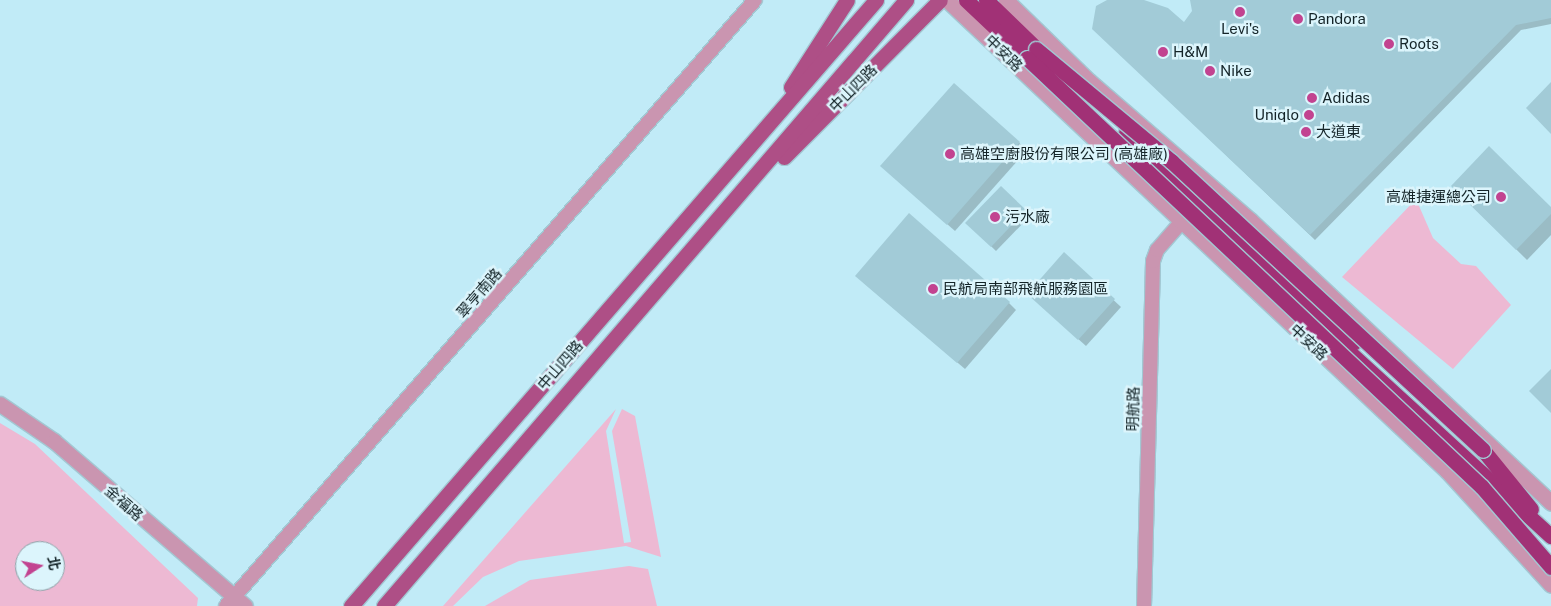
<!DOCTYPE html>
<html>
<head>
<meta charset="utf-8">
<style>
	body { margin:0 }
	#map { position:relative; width:1551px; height:606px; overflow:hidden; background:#c1ebf7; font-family:"Public Sans","Noto Sans TC",sans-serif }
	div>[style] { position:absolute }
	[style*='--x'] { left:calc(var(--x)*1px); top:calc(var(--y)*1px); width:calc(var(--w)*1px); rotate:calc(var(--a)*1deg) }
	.green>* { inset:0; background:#edb9d3 }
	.shadow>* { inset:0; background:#0003 }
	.building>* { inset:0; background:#a2cbd7 }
	.roads { filter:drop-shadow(1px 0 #a2c7d2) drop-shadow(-1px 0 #a2c7d2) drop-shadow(0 1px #a2c7d2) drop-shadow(0 -1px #a2c7d2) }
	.minor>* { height:14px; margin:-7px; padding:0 7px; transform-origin:7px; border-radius:7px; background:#ca95b0 }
	.tertiary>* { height:15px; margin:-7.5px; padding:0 7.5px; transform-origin:7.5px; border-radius:7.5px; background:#ca95b0 }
	.primary>* { height:15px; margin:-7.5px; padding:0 7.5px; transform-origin:7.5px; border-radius:7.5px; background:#ae4f86 }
	.motorway>* { height:15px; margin:-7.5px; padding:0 7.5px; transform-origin:7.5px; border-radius:7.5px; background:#a13176 }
	.bridges { filter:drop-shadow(1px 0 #a2c7d2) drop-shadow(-1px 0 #a2c7d2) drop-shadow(0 1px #a2c7d2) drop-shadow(0 -1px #a2c7d2) }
	.motorway-bridge>* { height:15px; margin:-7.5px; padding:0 7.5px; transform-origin:7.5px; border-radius:7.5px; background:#a13176 }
	.dots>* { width:14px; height:14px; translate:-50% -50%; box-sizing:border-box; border:2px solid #dcf5fc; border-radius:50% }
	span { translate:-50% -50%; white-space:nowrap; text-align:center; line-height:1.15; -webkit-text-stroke:5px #dcf5fc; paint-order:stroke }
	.poi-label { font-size:15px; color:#142428 }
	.left { translate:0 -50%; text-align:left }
	.right { translate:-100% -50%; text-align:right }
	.street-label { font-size:15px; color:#142428 }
	.north { position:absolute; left:15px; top:541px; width:50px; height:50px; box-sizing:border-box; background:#dcf5fc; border:1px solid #8ca1a7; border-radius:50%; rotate:79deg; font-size:14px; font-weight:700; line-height:20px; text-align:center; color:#142428 }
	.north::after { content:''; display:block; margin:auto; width:18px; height:22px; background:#c24390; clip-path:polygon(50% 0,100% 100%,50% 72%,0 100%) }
</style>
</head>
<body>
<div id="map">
	<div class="green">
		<div style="clip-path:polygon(1416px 199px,1433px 238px,1461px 264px,1476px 266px,1511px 305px,1453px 369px,1342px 277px)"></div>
		<div style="clip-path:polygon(616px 409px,606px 431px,624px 543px,631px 542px,612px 431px,622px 409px,635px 416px,661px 557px,626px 546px,519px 561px,483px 577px,453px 606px,443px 606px)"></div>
		<div style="clip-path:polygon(evenodd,0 423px,35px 444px,198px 598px,197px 606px,0 606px,0 423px,25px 551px,55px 551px,55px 581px,25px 581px,25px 551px)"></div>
		<div style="clip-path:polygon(629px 566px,648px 569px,657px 606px,485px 606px,530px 580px)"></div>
	</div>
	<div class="shadow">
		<div style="clip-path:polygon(1109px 0,1134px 0,1184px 24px,1194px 12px,1192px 0,1551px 0,1551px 24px,1521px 30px,1315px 240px,1093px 28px)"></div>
		<div style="clip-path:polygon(954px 84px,1027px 150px,955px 231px,889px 173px)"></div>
		<div style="clip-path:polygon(1452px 186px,1551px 209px,1551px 235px,1527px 260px)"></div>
		<div style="clip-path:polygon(1001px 187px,1030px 216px,996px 251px,967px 223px)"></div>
		<div style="clip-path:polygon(1064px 254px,1121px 307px,1086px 346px,1035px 300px)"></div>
		<div style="clip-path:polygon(864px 283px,1009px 303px,1016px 310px,965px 369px)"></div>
	</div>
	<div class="building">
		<div style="clip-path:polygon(1107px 0,1144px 0,1168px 8px,1184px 22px,1192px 11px,1190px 0,1551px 0,1551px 18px,1516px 25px,1310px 235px,1092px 29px,1096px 6px)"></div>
		<div style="clip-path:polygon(1551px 82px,1551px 134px,1526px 108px)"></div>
		<div style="clip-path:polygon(954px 83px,1020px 142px,947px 225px,880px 166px)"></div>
		<div style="clip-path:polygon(1489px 146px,1551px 207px,1551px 214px,1516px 250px,1451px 186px)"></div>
		<div style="clip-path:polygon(1001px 186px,1026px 210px,991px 247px,965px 223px)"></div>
		<div style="clip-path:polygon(909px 213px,1010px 302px,957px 363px,855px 276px)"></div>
		<div style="clip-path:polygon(1064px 252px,1115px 299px,1078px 340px,1027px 294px)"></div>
		<div style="clip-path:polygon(1551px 369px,1551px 413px,1529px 391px)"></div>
	</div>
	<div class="roads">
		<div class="minor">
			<div style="--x:226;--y:606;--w:804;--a:-48.88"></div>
			<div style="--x:1144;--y:606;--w:345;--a:-88.5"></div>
			<div style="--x:1153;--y:261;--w:12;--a:-70"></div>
			<div style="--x:1157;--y:250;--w:37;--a:-49"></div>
		</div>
		<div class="tertiary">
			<div style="--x:947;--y:0;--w:687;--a:43.29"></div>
			<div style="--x:1447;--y:471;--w:154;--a:47.6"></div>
			<div style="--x:1006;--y:0;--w:116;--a:44.3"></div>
			<div style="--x:1089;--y:81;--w:213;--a:40.8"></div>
			<div style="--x:1250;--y:220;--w:413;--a:43.2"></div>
			<div style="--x:0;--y:404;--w:65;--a:34.4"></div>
			<div style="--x:54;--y:441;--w:252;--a:40.8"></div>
		</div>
		<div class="primary">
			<div style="--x:791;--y:87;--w:103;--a:-57.2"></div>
			<div style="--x:784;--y:157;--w:221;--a:-45.2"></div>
			<div style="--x:351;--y:606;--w:802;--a:-49.1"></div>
			<div style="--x:384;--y:606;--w:800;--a:-49.26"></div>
		</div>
		<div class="motorway">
			<div style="--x:966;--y:0;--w:98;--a:43.3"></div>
			<div style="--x:986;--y:0;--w:82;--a:44"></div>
			<div style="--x:1126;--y:132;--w:310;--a:42.9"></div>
			<div style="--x:1336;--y:340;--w:291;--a:42.4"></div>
			<div style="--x:1483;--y:450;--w:76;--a:50.9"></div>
		</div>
	</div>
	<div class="bridges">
		<div class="motorway-bridge">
			<div style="--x:1036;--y:49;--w:175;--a:39.7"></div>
			<div style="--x:1171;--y:161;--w:425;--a:42.8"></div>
			<div style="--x:1027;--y:58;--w:625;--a:43.32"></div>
			<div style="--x:1482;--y:487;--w:106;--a:49.2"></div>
		</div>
	</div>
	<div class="dots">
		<div style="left:1240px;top:12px;background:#c24390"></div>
		<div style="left:1298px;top:19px;background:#c24390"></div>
		<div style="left:1389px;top:44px;background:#c24390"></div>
		<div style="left:1163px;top:52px;background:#c24390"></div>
		<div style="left:1210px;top:71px;background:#c24390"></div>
		<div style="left:1312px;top:98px;background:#c24390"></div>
		<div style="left:1309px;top:115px;background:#c24390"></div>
		<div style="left:1306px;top:132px;background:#c24390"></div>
		<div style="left:950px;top:154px;background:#c24390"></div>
		<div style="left:1501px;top:197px;background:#c24390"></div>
		<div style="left:995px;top:217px;background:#c24390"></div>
		<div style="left:933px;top:289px;background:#c24390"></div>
	</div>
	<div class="poi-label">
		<span class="left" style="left:1308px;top:19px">Pandora</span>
		<span style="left:1240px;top:29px">Levi's</span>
		<span class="left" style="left:1399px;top:44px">Roots</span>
		<span class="left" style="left:1173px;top:52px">H&amp;M</span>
		<span class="left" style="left:1220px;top:71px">Nike</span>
		<span class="left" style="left:1322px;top:98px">Adidas</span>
		<span class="right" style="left:1299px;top:115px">Uniqlo</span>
		<span class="left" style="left:1316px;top:132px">大道東</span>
		<span class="left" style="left:960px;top:154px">高雄空廚股份有限公司 (高雄廠)</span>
		<span class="right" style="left:1491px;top:197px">高雄捷運總公司</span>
		<span class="left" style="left:1005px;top:217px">污水廠</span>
		<span class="left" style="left:943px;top:289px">民航局南部飛航服務園區</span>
	</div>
	<div class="street-label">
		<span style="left:1004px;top:53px;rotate:44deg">中安路</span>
		<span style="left:853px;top:88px;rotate:-45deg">中山四路</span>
		<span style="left:479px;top:293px;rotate:-49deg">翠亨南路</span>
		<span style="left:1309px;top:342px;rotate:43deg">中安路</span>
		<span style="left:560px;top:365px;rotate:-49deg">中山四路</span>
		<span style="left:1133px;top:409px;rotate:-89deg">明航路</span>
		<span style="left:124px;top:503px;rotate:41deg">金福路</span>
	</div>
	<div class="north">北</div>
</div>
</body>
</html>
